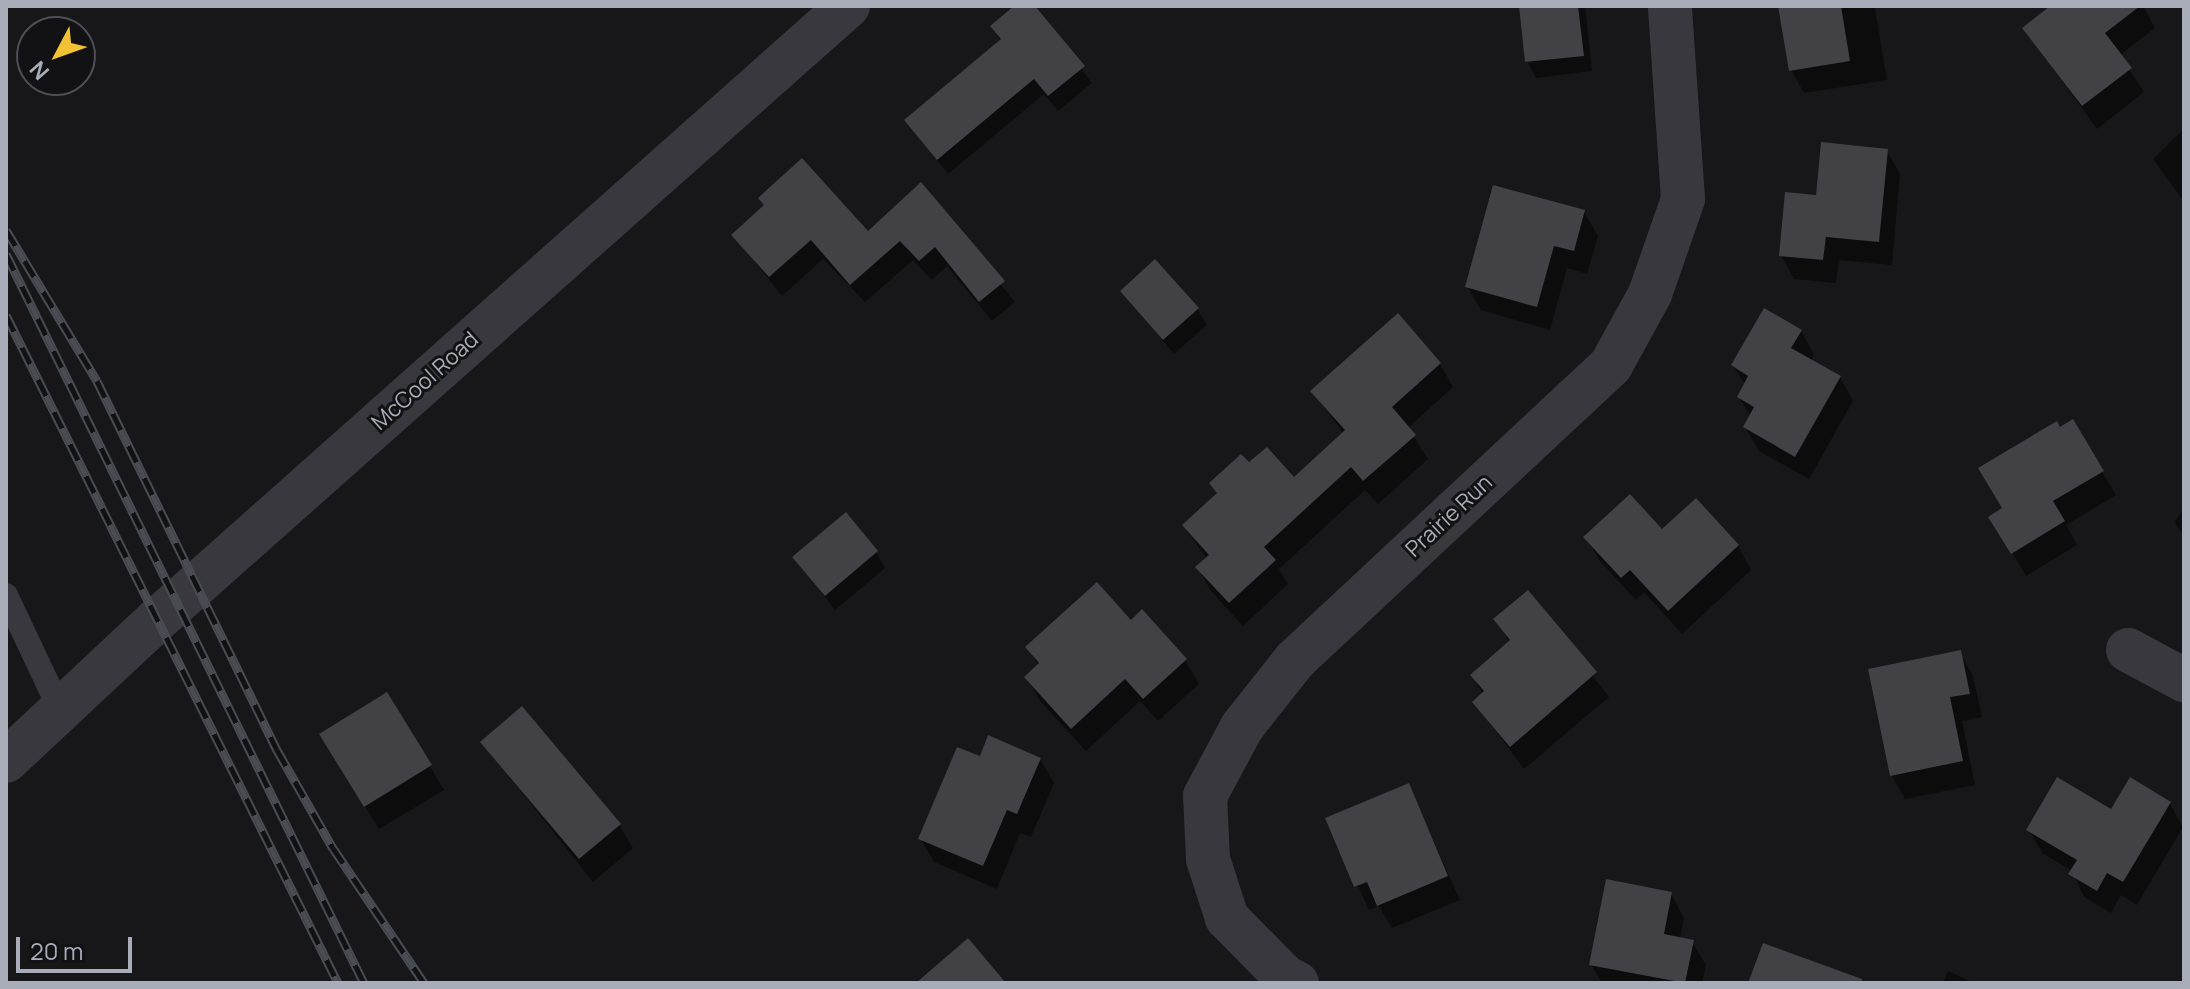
<!DOCTYPE html>
<html>
<head>
<meta charset="utf-8">
<style>
	body { margin:0 }
	#map { position:relative; width:2190px; height:989px; overflow:hidden; background:#171719; font-family:Manrope,sans-serif }
	div>[style] { position:absolute }
	[style*='--x'] { left:calc(var(--x)*1px); top:calc(var(--y)*1px); width:calc(var(--w)*1px); rotate:calc(var(--a)*1deg) }
	.shadow>* { inset:0; background:#0007 }
	.building>* { inset:0; background:#414146 }
	.service>* { height:24px; margin:-12px; padding:0 12px; transform-origin:12px; border-radius:12px; background:#38383e }
	.minor>* { height:44px; margin:-22px; padding:0 22px; transform-origin:22px; border-radius:22px; background:#38383e }
	.tertiary>* { height:44px; margin:-22px; padding:0 22px; transform-origin:22px; border-radius:22px; background:#38383e }
	.rail>* { height:9px; margin-top:-4.5px; transform-origin:0; background:repeating-linear-gradient(90deg,#121214 0 18px,#4a4c53 0 36px); box-sizing:border-box; border-block:2px solid #4a4c53 }
	span { translate:-50% -50%; white-space:nowrap; text-align:center; line-height:1.15; -webkit-text-stroke:6px #121214; paint-order:stroke }
	.street-label { font-size:22px; color:#a9acb9 }
	.frame { position:absolute; inset:0; border:8px solid #a9acb9; pointer-events:none }
	.north { position:absolute; left:16px; top:16px; width:80px; height:80px; box-sizing:border-box; background:#121214; border:2px solid #4e5056; border-radius:50%; rotate:229deg; font-size:22px; font-weight:700; line-height:32px; text-align:center; color:#a9acb9 }
	.north::after { content:''; display:block; margin:auto; width:28px; height:36px; background:#f3c234; clip-path:polygon(50% 0,100% 100%,50% 72%,0 100%) }
	.scale { position:absolute; left:16px; top:937px; width:116px; height:36px; box-sizing:border-box; border:4px solid #a9acb9; border-top:0; padding-left:10px; font-size:24px; line-height:28px; white-space:nowrap; color:#a9acb9; -webkit-text-stroke:6px #121214; paint-order:stroke }
</style>
</head>
<body>
<div id="map">
	<div class="shadow">
		<div style="clip-path:polygon(1017px 6px,1033px 6px,1092px 83px,1058px 111px,1044px 94px,948px 174px,906px 121px,1001px 41px,992px 26px)"></div>
		<div style="clip-path:polygon(1521px 6px,1585px 6px,1592px 71px,1536px 78px,1527px 61px)"></div>
		<div style="clip-path:polygon(1780px 6px,1881px 6px,1875px 8px,1887px 80px,1804px 93px,1791px 70px)"></div>
		<div style="clip-path:polygon(2054px 6px,2143px 6px,2155px 28px,2120px 55px,2144px 92px,2097px 129px,2025px 29px)"></div>
		<div style="clip-path:polygon(2184px 129px,2184px 202px,2153px 159px)"></div>
		<div style="clip-path:polygon(1887px 151px,1900px 174px,1892px 265px,1839px 260px,1836px 283px,1794px 279px,1781px 255px,1817px 197px)"></div>
		<div style="clip-path:polygon(921px 185px,1015px 302px,992px 321px,947px 266px,932px 280px,913px 260px,865px 302px,823px 259px,782px 296px,734px 235px,868px 234px)"></div>
		<div style="clip-path:polygon(1584px 212px,1598px 236px,1587px 274px,1567px 268px,1550px 330px,1481px 310px,1467px 286px)"></div>
		<div style="clip-path:polygon(1122px 291px,1197px 309px,1207px 325px,1174px 354px)"></div>
		<div style="clip-path:polygon(1801px 331px,1814px 355px,1811px 361px,1840px 377px,1853px 401px,1809px 479px,1759px 451px,1745px 427px,1751px 417px,1739px 397px,1745px 385px,1733px 365px)"></div>
		<div style="clip-path:polygon(1440px 364px,1453px 387px,1408px 428px,1428px 459px,1378px 504px,1365px 490px,1279px 569px,1288px 584px,1243px 626px,1211px 591px,1198px 568px,1207px 559px,1184px 526px,1249px 465px,1294px 479px,1344px 434px,1312px 391px)"></div>
		<div style="clip-path:polygon(2072px 421px,2116px 495px,2066px 525px,2077px 545px,2026px 576px,1991px 517px,2005px 509px,2059px 430px)"></div>
		<div style="clip-path:polygon(1696px 501px,1738px 546px,1751px 570px,1682px 634px,1644px 592px,1636px 600px,1599px 560px,1586px 537px,1662px 532px)"></div>
		<div style="clip-path:polygon(2184px 507px,2184px 537px,2175px 522px)"></div>
		<div style="clip-path:polygon(876px 552px,885px 568px,835px 610px,795px 558px)"></div>
		<div style="clip-path:polygon(1527px 593px,1609px 697px,1524px 769px,1475px 702px,1483px 695px,1472px 676px,1510px 643px,1496px 620px)"></div>
		<div style="clip-path:polygon(1130px 623px,1185px 660px,1199px 684px,1158px 721px,1140px 701px,1086px 751px,1040px 701px,1027px 678px,1039px 667px,1028px 648px)"></div>
		<div style="clip-path:polygon(1960px 653px,1973px 676px,1982px 717px,1962px 721px,1975px 785px,1905px 799px,1892px 776px)"></div>
		<div style="clip-path:polygon(387px 695px,444px 790px,379px 829px,335px 758px)"></div>
		<div style="clip-path:polygon(482px 742px,619px 825px,633px 848px,593px 882px)"></div>
		<div style="clip-path:polygon(981px 759px,1040px 759px,1054px 783px,1031px 837px,1020px 833px,997px 889px,934px 862px,920px 838px)"></div>
		<div style="clip-path:polygon(1408px 785px,1460px 900px,1392px 928px,1379px 906px,1369px 910px,1327px 819px)"></div>
		<div style="clip-path:polygon(2170px 804px,2183px 827px,2137px 905px,2121px 895px,2111px 913px,2084px 897px,2072px 871px,2042px 853px,2029px 830px)"></div>
		<div style="clip-path:polygon(1671px 894px,1684px 918px,1680px 939px,1692px 942px,1706px 965px,1702px 983px,1602px 983px,1591px 964px)"></div>
		<div style="clip-path:polygon(1948px 971px,1974px 983px,1943px 983px)"></div>
	</div>
	<div class="building">
		<div style="clip-path:polygon(1014px 6px,1035px 6px,1085px 66px,1048px 96px,1034px 79px,937px 160px,904px 120px,1001px 39px,990px 26px)"></div>
		<div style="clip-path:polygon(1519px 6px,1578px 6px,1584px 56px,1525px 62px)"></div>
		<div style="clip-path:polygon(1778px 6px,1841px 6px,1850px 61px,1789px 71px)"></div>
		<div style="clip-path:polygon(2050px 6px,2140px 6px,2105px 33px,2132px 68px,2082px 106px,2022px 28px)"></div>
		<div style="clip-path:polygon(1821px 142px,1888px 149px,1879px 242px,1826px 237px,1823px 260px,1779px 256px,1785px 192px,1816px 195px)"></div>
		<div style="clip-path:polygon(802px 158px,868px 231px,921px 182px,1005px 281px,979px 302px,935px 247px,919px 261px,900px 241px,850px 285px,811px 240px,769px 277px,731px 235px,764px 205px,758px 198px)"></div>
		<div style="clip-path:polygon(1493px 185px,1585px 210px,1574px 251px,1554px 246px,1537px 307px,1465px 287px)"></div>
		<div style="clip-path:polygon(1155px 259px,1199px 308px,1163px 340px,1120px 291px)"></div>
		<div style="clip-path:polygon(1764px 308px,1802px 330px,1791px 348px,1841px 376px,1795px 457px,1743px 427px,1754px 407px,1737px 397px,1748px 376px,1731px 365px)"></div>
		<div style="clip-path:polygon(1398px 313px,1441px 363px,1392px 407px,1416px 435px,1363px 481px,1351px 467px,1264px 547px,1276px 560px,1229px 603px,1195px 567px,1209px 555px,1182px 525px,1217px 493px,1209px 483px,1241px 454px,1249px 462px,1267px 447px,1294px 477px,1345px 430px,1310px 391px)"></div>
		<div style="clip-path:polygon(2073px 419px,2104px 471px,2053px 501px,2065px 521px,2011px 554px,1988px 517px,2002px 508px,1978px 468px,2057px 421px,2060px 427px)"></div>
		<div style="clip-path:polygon(1630px 494px,1662px 529px,1696px 498px,1739px 545px,1668px 611px,1630px 570px,1621px 578px,1583px 537px)"></div>
		<div style="clip-path:polygon(846px 512px,878px 551px,825px 596px,792px 557px)"></div>
		<div style="clip-path:polygon(1097px 582px,1131px 620px,1142px 609px,1187px 659px,1143px 699px,1125px 679px,1071px 729px,1024px 677px,1039px 663px,1025px 647px)"></div>
		<div style="clip-path:polygon(1528px 590px,1597px 672px,1510px 747px,1472px 702px,1484px 691px,1470px 675px,1510px 640px,1493px 619px)"></div>
		<div style="clip-path:polygon(1961px 650px,1970px 694px,1950px 697px,1963px 761px,1890px 776px,1868px 669px)"></div>
		<div style="clip-path:polygon(387px 692px,432px 765px,364px 807px,319px 734px)"></div>
		<div style="clip-path:polygon(522px 706px,621px 824px,579px 859px,480px 742px)"></div>
		<div style="clip-path:polygon(988px 735px,1041px 758px,1017px 814px,1007px 810px,983px 866px,918px 839px,957px 747px,980px 756px)"></div>
		<div style="clip-path:polygon(2057px 777px,2111px 809px,2130px 777px,2171px 802px,2123px 882px,2107px 873px,2097px 891px,2068px 874px,2077px 860px,2026px 830px)"></div>
		<div style="clip-path:polygon(1409px 783px,1448px 876px,1377px 906px,1367px 882px,1354px 887px,1325px 818px)"></div>
		<div style="clip-path:polygon(1606px 879px,1672px 892px,1664px 934px,1694px 940px,1685px 983px,1589px 965px)"></div>
		<div style="clip-path:polygon(968px 938px,1006px 983px,916px 983px)"></div>
		<div style="clip-path:polygon(1763px 943px,1862px 979px,1862px 983px,1748px 983px)"></div>
	</div>
	<div class="service">
		<div style="--x:6;--y:595;--w:127;--a:64.8"></div>
	</div>
	<div class="minor">
		<div style="--x:2128;--y:650;--w:64;--a:28.2"></div>
		<div style="--x:1297;--y:983;--w:13;--a:-153"></div>
		<div style="--x:1285;--y:977;--w:83;--a:-134.5"></div>
		<div style="--x:1227;--y:918;--w:62;--a:-107.9"></div>
		<div style="--x:1208;--y:859;--w:63;--a:-92.7"></div>
		<div style="--x:1205;--y:796;--w:78;--a:-61.8"></div>
		<div style="--x:1242;--y:727;--w:85;--a:-51.7"></div>
		<div style="--x:1295;--y:660;--w:432;--a:-43"></div>
		<div style="--x:1611;--y:365;--w:81;--a:-61.2"></div>
		<div style="--x:1650;--y:294;--w:101;--a:-70.8"></div>
		<div style="--x:1683;--y:199;--w:193;--a:-93.9"></div>
	</div>
	<div class="tertiary">
		<div style="--x:6;--y:761;--w:208;--a:-43.1"></div>
		<div style="--x:158;--y:619;--w:923;--a:-41.62"></div>
	</div>
	<div class="rail">
		<div style="--x:6;--y:230;--w:176;--a:58.9"></div>
		<div style="--x:97;--y:381;--w:411;--a:64"></div>
		<div style="--x:277;--y:750;--w:113;--a:60.3"></div>
		<div style="--x:333;--y:848;--w:163;--a:56"></div>
		<div style="--x:6;--y:254;--w:812;--a:63.85"></div>
		<div style="--x:6;--y:315;--w:746;--a:63.57"></div>
	</div>
	<div class="street-label">
		<span style="left:425px;top:381px;rotate:-42deg">McCool Road</span>
		<span style="left:1449px;top:516px;rotate:-43deg">Prairie Run</span>
	</div>
	<div class="frame"></div>
	<div class="north">N</div>
	<div class="scale">20 m</div>
</div>
</body>
</html>
